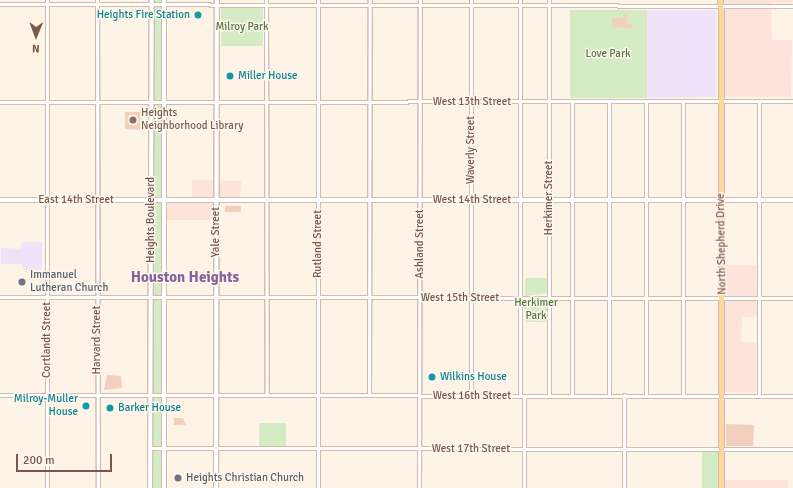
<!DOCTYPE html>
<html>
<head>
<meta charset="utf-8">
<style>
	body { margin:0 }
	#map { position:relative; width:793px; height:488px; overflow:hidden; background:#fdf3e6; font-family:Signika,sans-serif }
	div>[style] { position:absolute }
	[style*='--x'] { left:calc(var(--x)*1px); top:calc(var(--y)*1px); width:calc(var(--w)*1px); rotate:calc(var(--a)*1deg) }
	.commercial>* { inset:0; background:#fde3d9 }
	.education>* { inset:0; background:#f0e2f9 }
	.green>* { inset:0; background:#d5ebc4 }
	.building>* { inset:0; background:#f3d0bd }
	.roads { filter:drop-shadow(1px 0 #d1bcae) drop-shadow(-1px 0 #d1bcae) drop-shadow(0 1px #d1bcae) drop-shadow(0 -1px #d1bcae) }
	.minor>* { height:3px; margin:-1.5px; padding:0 1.5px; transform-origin:1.5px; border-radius:1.5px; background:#fff }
	.tertiary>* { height:3.5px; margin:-1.75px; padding:0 1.75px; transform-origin:1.75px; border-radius:1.75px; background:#fff }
	.secondary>* { height:4px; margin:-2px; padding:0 2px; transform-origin:2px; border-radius:2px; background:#fff }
	.primary>* { height:4.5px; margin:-2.25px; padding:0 2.25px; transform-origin:2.25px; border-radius:2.25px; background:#fcd69d }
	.dots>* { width:11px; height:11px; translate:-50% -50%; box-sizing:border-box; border:2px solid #fff7ed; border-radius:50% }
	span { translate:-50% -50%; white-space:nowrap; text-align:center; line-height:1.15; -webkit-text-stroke:3px #fff7ed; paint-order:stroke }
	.culture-label { font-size:11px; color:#0d838f }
	.right { translate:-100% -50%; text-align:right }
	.left { translate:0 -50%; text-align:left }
	.park-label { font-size:11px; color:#52773f }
	.street-label { font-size:11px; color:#77584a }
	.education-label { font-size:11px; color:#785e54 }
	.worship-label { font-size:11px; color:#5b616d }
	.district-label { font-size:15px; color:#87659a; font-weight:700 }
	.north { position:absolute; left:16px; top:16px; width:40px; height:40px; -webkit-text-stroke:3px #fff7ed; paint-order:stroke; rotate:181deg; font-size:11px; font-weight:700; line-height:16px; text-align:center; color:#77584a }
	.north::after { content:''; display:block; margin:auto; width:14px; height:18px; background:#77584a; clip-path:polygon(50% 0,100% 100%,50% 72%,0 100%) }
	.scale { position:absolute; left:16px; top:454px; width:96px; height:18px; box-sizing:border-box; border:2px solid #77584a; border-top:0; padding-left:5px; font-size:12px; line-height:14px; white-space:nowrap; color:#77584a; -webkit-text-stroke:3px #fff7ed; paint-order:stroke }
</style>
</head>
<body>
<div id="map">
	<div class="commercial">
		<div style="clip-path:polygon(724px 0,793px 0,792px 3px,771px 3px,772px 40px,792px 40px,791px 97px,725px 97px)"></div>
		<div style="clip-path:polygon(192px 180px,241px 181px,240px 197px,213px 197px,213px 220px,167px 220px,166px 203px,192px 203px)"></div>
		<div style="clip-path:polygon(725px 265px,756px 265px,757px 316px,742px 317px,741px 342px,756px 343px,756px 393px,725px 392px)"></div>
		<div style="clip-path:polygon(725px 480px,788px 480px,788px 488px,725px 488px)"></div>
	</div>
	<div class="education">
		<div style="clip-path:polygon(647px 10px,716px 10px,716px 97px,647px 98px)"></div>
		<div style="clip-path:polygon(22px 242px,42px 242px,42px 270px,24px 270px,22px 264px,1px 264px,1px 248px,21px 249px)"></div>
	</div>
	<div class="green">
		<div style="clip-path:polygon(154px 0,162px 0,161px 488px,152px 488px)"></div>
		<div style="clip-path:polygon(221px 7px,263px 7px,263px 46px,221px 46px)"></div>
		<div style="clip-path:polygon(570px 10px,647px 10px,647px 98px,570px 98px)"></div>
		<div style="clip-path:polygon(525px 278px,547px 278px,547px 293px,525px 296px)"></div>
		<div style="clip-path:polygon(525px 299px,547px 301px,547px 322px,525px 322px)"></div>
		<div style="clip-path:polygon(259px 423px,286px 423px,286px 446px,259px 446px)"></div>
		<div style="clip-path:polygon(702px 451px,719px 451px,719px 488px,702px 488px)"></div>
	</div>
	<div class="building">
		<div style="clip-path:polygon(193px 11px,203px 11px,203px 19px,193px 19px)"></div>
		<div style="clip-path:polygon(623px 14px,627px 14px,627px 24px,632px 24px,632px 28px,612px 27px,612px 18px,623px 18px)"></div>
		<div style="clip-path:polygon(125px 112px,141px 112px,140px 126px,145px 126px,144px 130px,125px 129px)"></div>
		<div style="clip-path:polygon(225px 206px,241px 206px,241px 212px,225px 212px)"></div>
		<div style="clip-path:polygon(107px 375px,121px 376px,122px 388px,104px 390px)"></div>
		<div style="clip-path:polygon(174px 418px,183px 418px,186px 425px,174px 425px)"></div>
		<div style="clip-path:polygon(726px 424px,754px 425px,753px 446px,726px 446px)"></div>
	</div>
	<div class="roads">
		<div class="minor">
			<div style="--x:97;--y:0;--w:488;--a:89.9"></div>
			<div style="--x:266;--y:0;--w:395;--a:89.9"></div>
			<div style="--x:471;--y:0;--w:396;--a:90"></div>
			<div style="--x:0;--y:4;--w:793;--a:0.14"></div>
			<div style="--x:0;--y:102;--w:793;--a:-0.07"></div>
			<div style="--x:572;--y:102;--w:294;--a:90"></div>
			<div style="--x:0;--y:297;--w:793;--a:0.07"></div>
			<div style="--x:0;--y:395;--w:793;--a:0.07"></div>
			<div style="--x:369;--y:395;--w:395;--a:-89.9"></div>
			<div style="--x:609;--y:395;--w:293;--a:-90"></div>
			<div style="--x:646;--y:395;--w:293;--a:-90"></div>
			<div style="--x:683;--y:395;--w:294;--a:-90"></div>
			<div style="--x:759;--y:395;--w:294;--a:-90"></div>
			<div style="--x:520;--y:396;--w:396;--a:-90"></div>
			<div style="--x:524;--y:396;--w:92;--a:90"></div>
			<div style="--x:549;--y:396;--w:396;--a:-90"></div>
			<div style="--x:150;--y:448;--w:643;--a:0.09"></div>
			<div style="--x:47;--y:488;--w:488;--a:-90"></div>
			<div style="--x:318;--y:488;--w:488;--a:-90"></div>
			<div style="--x:419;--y:488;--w:488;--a:-89.9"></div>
			<div style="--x:624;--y:488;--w:93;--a:-90"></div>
		</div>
		<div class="tertiary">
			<div style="--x:0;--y:200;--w:793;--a:0"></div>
		</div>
		<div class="secondary">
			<div style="--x:164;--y:0;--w:488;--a:90"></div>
			<div style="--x:150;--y:488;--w:488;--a:-89.8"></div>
			<div style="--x:216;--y:488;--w:488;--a:-89.9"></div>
		</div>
		<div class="primary">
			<div style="--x:721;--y:0;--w:488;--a:89.9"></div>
		</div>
	</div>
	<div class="dots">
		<div style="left:198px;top:15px;background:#0f9aa8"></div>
		<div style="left:230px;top:76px;background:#0f9aa8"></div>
		<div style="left:133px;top:120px;background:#8d6e63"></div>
		<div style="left:22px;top:282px;background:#6b7280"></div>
		<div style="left:432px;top:377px;background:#0f9aa8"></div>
		<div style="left:86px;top:406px;background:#0f9aa8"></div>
		<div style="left:110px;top:408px;background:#0f9aa8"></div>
		<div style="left:178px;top:478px;background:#6b7280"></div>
	</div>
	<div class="culture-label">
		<span class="right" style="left:190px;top:15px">Heights Fire Station</span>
		<span class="left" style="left:238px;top:76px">Miller House</span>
		<span class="left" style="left:440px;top:377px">Wilkins House</span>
		<span class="right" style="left:78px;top:406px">Milroy-Muller<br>House</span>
		<span class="left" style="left:118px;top:408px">Barker House</span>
	</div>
	<div class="park-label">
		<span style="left:242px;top:27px">Milroy Park</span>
		<span style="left:608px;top:54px">Love Park</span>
		<span style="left:536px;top:310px">Herkimer<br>Park</span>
	</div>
	<div class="street-label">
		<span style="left:472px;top:102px">West 13th Street</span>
		<span style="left:471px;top:150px;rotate:-90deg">Waverly Street</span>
		<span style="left:549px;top:198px;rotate:-90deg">Herkimer Street</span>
		<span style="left:76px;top:200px">East 14th Street</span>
		<span style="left:472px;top:200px">West 14th Street</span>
		<span style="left:151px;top:220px;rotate:-90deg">Heights Boulevard</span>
		<span style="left:216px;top:232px;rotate:-90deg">Yale Street</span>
		<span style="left:318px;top:244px;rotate:-90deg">Rutland Street</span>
		<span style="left:420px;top:244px;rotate:-90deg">Ashland Street</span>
		<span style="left:722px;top:244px;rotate:-91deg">North Shepherd Drive</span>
		<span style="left:460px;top:298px">West 15th Street</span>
		<span style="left:47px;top:340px;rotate:-90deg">Cortlandt Street</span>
		<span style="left:97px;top:340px;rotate:-90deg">Harvard Street</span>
		<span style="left:472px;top:396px">West 16th Street</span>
		<span style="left:471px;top:449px">West 17th Street</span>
	</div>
	<div class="education-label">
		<span class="left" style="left:141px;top:120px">Heights<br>Neighborhood Library</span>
	</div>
	<div class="worship-label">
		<span class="left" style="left:30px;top:282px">Immanuel<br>Lutheran Church</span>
		<span class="left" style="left:186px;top:478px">Heights Christian Church</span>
	</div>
	<div class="district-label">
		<span style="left:185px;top:278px">Houston Heights</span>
	</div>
	<div class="north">N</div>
	<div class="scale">200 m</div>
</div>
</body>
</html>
